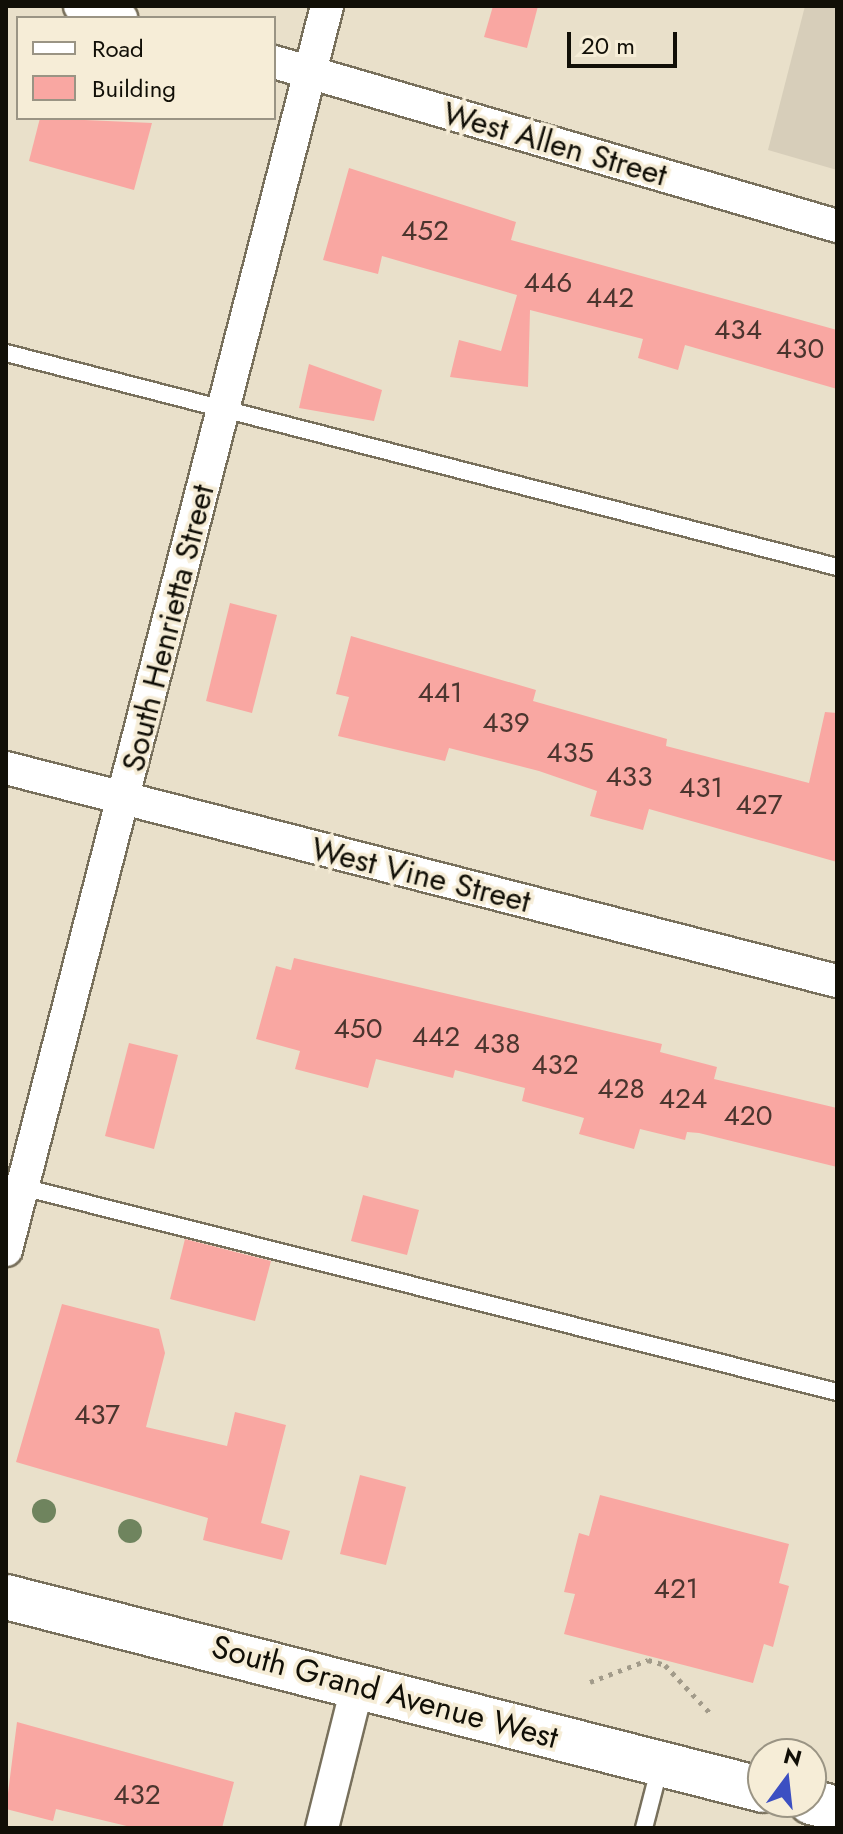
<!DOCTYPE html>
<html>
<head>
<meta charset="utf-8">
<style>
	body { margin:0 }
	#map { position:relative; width:843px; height:1834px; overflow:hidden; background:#e9e0ca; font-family:Jost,sans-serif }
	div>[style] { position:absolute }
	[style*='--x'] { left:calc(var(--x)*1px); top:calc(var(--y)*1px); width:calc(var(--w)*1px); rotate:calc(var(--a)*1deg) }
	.education>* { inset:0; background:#d7ceba }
	.building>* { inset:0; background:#f9a7a2 }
	.path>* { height:5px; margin-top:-2.5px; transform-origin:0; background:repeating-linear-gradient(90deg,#a29b8a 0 4px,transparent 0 10px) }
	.roads { filter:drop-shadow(2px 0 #78705c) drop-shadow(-2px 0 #78705c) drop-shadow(0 2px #78705c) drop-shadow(0 -2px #78705c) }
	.service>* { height:16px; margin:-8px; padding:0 8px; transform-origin:8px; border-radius:8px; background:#fff }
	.minor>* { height:32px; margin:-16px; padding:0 16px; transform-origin:16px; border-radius:16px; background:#fff }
	.secondary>* { height:44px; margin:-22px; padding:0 22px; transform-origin:22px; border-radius:22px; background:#fff }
	.trees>* { width:24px; height:24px; margin:-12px; border-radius:50%; background:#6f845e }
	span { translate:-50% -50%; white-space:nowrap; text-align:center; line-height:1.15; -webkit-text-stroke:7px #f6edd7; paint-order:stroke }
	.number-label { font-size:28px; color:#4b352e }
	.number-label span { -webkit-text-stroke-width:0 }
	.street-label { font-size:32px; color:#110f07 }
	.frame { position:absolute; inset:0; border:8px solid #110f07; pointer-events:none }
	.legend { position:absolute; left:16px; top:16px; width:260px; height:104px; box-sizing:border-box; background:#f6edd7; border:2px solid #9a9484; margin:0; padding:10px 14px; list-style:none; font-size:24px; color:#110f07 }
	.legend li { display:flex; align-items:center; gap:16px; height:40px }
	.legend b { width:40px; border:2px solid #9a9484 }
	.north { position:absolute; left:747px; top:1738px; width:80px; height:80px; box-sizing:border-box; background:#f6edd7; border:2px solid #9a9484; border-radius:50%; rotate:15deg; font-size:22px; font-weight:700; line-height:32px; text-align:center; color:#110f07 }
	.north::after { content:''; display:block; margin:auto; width:28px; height:36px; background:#3c4fc2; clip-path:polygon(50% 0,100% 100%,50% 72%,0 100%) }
	.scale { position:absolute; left:567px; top:32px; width:110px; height:36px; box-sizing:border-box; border:4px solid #110f07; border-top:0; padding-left:10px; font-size:24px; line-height:28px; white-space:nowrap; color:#110f07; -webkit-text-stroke:6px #f6edd7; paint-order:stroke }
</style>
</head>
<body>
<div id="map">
	<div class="education">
		<div style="clip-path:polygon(805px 6px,837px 6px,837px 170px,768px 150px)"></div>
	</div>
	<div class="building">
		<div style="clip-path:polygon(493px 6px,538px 6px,527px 48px,484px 37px)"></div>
		<div style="clip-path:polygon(40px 118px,152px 123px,134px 190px,29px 161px)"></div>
		<div style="clip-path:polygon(349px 168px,516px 222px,511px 240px,837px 330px,837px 389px,685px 345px,678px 370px,638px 358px,643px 339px,530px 310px,528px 387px,450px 377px,459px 340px,501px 351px,517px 295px,382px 256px,378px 274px,323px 260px)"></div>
		<div style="clip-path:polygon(309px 364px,382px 390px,374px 421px,299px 408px)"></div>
		<div style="clip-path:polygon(230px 603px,277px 615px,252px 713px,206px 701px)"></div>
		<div style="clip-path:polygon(351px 636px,536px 690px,533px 701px,667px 739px,666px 746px,809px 783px,825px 712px,837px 713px,837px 862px,649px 809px,643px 830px,590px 816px,597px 791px,539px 771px,449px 748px,445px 761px,338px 736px,349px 697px,336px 694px)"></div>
		<div style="clip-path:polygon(294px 958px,662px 1044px,660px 1052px,717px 1067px,714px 1079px,837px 1108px,837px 1167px,699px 1133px,687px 1132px,685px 1140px,640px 1129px,634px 1149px,579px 1134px,584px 1118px,522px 1101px,525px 1088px,455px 1070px,453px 1078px,376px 1059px,368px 1088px,295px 1069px,300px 1051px,256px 1039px,276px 966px,291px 970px)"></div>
		<div style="clip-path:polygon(129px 1043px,178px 1055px,154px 1149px,105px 1136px)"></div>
		<div style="clip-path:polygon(363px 1195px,419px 1210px,407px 1255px,351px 1241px)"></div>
		<div style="clip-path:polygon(185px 1239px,271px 1261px,255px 1321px,170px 1299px)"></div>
		<div style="clip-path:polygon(62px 1304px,159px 1329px,165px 1353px,146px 1427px,227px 1446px,235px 1412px,286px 1425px,261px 1523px,290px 1531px,282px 1560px,203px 1540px,208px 1518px,16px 1462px)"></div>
		<div style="clip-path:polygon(360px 1475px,406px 1487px,386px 1565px,340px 1554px)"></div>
		<div style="clip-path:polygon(600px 1495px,789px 1544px,779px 1583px,789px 1586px,773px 1647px,764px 1644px,753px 1683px,564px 1634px,575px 1594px,564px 1592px,579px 1533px,589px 1536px)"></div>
		<div style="clip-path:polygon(17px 1722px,234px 1782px,222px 1828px,135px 1828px,56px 1809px,53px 1821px,6px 1809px)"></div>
	</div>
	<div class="path">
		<div style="--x:590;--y:1682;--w:62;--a:-20.8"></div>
		<div style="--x:648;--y:1660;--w:18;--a:16"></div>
		<div style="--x:665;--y:1665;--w:66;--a:46.8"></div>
	</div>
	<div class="roads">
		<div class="service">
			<div style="--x:6;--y:353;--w:858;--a:14.44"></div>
			<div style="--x:6;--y:1183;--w:857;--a:14.12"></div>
			<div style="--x:644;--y:1828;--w:64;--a:-75.5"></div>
		</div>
		<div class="minor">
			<div style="--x:80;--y:6;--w:43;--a:16.3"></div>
			<div style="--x:274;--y:62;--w:586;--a:16.24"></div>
			<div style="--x:6;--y:768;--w:858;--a:14.38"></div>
			<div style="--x:6;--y:1250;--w:1285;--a:-75.53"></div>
			<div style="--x:322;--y:1828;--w:148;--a:-76"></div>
		</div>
		<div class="secondary">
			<div style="--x:6;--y:1597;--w:781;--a:14.3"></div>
			<div style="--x:811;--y:1802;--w:27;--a:15"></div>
		</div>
	</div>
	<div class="trees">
		<div style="left:44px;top:1511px"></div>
		<div style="left:130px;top:1531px"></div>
	</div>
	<div class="number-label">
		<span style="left:425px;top:231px">452</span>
		<span style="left:548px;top:283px">446</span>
		<span style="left:610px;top:298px">442</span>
		<span style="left:738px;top:330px">434</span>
		<span style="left:800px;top:349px">430</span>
		<span style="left:440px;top:693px">441</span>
		<span style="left:506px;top:723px">439</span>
		<span style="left:570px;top:753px">435</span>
		<span style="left:629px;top:777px">433</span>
		<span style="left:701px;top:788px">431</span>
		<span style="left:759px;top:805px">427</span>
		<span style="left:358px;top:1029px">450</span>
		<span style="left:436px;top:1037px">442</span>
		<span style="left:497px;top:1044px">438</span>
		<span style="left:555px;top:1065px">432</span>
		<span style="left:621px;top:1089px">428</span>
		<span style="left:683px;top:1099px">424</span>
		<span style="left:748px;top:1116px">420</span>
		<span style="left:97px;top:1415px">437</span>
		<span style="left:676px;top:1589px">421</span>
		<span style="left:137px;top:1795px">432</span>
	</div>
	<div class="street-label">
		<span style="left:555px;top:144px;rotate:16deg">West Allen Street</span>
		<span style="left:168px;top:628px;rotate:-76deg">South Henrietta Street</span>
		<span style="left:421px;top:875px;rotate:14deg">West Vine Street</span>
		<span style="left:385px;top:1692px;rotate:15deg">South Grand Avenue West</span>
	</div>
	<div class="frame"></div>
	<ul class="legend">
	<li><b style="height:10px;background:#fff"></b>Road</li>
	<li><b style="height:22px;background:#f9a7a2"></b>Building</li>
	</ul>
	<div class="north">N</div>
	<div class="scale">20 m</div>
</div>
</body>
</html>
